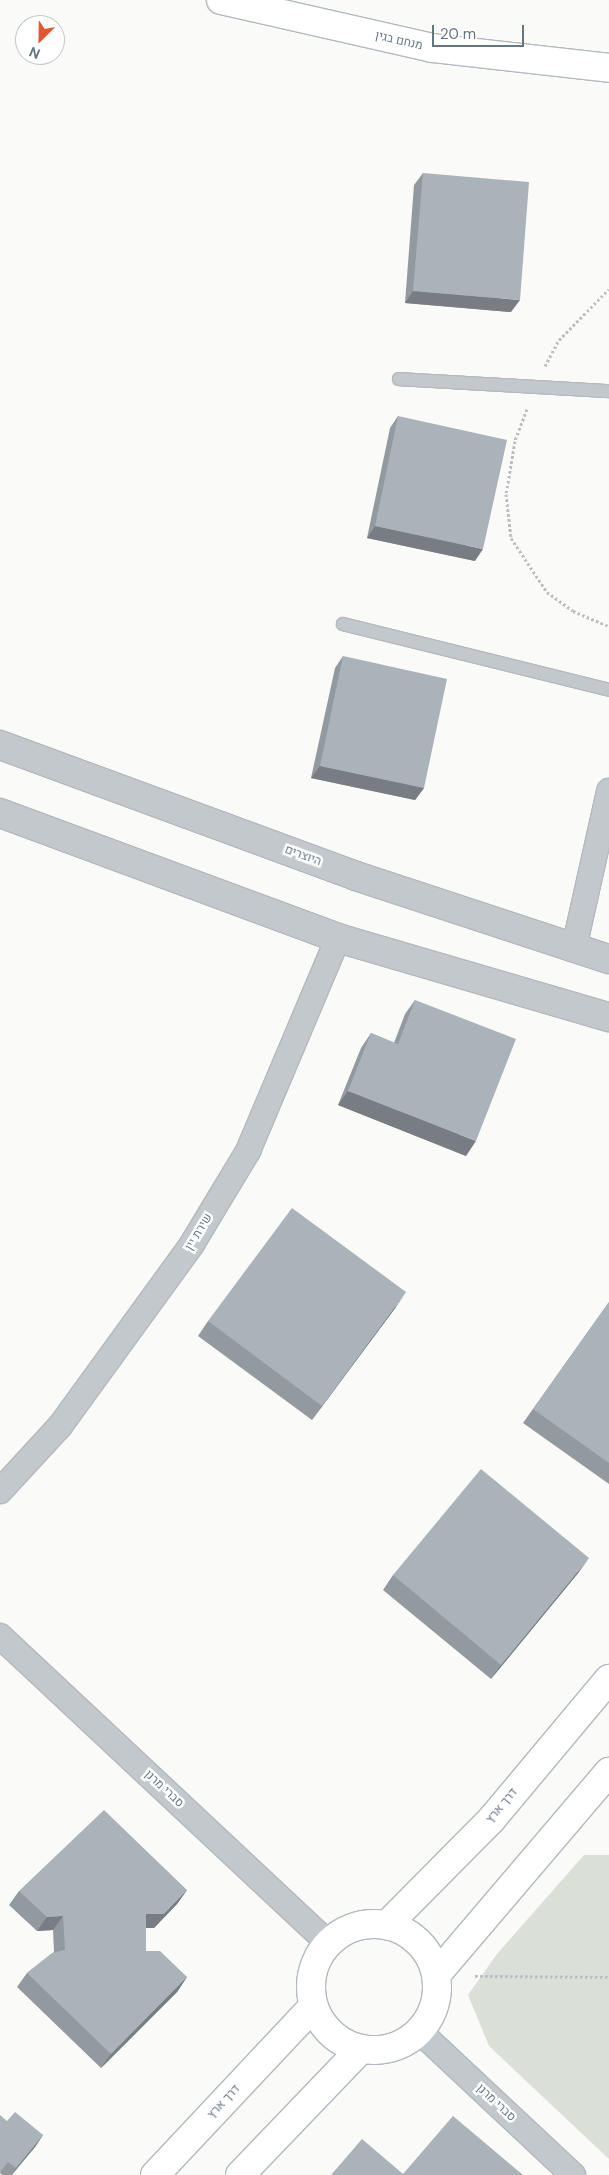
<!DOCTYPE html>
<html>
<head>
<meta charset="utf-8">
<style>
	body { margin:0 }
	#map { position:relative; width:609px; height:2175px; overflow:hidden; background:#fafaf8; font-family:"DM Sans",Heebo,sans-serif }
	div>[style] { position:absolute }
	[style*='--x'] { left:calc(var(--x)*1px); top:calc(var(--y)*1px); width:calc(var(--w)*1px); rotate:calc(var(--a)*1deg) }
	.green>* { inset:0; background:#dadfd7 }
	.path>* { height:3px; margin-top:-1.5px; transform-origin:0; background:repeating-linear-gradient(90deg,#bbbfc2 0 2.5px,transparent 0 5px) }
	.roads { filter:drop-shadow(1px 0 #b3babf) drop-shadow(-1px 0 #b3babf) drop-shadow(0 1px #b3babf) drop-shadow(0 -1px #b3babf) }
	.service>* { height:12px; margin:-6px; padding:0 6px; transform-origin:6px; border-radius:6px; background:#c3c8cc }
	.minor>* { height:24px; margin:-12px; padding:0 12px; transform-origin:12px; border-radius:12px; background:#c3c8cc }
	.tertiary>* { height:28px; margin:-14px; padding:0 14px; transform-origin:14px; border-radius:14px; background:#c3c8cc }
	.secondary>* { height:28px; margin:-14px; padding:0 14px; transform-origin:14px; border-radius:14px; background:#fff }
	.secondary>.ring { margin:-14px; padding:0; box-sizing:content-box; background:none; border:28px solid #fff; border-radius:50% }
	.wall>* { inset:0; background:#929a9f }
	.shaded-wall>* { inset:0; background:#777d82 }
	.building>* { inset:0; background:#aab3b9 }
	span { translate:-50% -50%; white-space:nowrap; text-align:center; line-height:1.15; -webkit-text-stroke:5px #fff; paint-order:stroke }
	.street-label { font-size:12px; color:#657683 }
	.north { position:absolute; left:15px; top:15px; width:50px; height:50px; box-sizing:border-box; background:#fff; border:1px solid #c1c8cd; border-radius:50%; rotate:203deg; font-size:14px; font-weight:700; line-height:20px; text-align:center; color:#657683 }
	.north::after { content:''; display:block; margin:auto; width:18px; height:22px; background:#e4572e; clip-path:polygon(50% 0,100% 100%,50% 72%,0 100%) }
	.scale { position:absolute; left:432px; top:25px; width:92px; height:22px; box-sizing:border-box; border:2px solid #657683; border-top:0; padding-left:6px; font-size:15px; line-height:18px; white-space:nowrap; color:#657683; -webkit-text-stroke:4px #fff; paint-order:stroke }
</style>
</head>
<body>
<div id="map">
	<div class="green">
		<div style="clip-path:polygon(584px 1855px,609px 1855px,609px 2159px,489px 2046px,468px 1995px,497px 1954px)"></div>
	</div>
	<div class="path">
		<div style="--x:545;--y:366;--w:30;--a:-62"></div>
		<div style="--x:559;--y:340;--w:71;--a:-45.6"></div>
		<div style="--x:527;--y:409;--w:34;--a:111"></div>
		<div style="--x:515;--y:441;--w:54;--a:99.6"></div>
		<div style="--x:506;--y:494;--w:44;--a:83.5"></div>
		<div style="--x:511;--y:538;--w:65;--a:56.3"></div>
		<div style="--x:547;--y:592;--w:32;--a:36"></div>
		<div style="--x:573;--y:611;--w:39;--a:23"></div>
		<div style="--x:475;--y:1976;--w:134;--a:0.4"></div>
	</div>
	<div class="roads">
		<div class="service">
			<div style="--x:399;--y:379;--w:210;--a:3.3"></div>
			<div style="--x:343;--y:624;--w:274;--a:13.9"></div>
		</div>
		<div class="minor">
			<div style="--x:574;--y:948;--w:161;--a:-77.4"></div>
			<div style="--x:0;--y:1491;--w:88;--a:-47.3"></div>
			<div style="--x:60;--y:1426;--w:225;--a:-54"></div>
			<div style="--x:192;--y:1244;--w:109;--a:-58.9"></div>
			<div style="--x:248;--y:1151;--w:231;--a:-67.1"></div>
			<div style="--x:0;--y:1636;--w:449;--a:43.1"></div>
			<div style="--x:419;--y:2031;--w:211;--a:43.1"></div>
		</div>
		<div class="tertiary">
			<div style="--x:0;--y:745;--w:379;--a:20.2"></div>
			<div style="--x:356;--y:876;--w:266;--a:18.2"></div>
			<div style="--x:0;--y:813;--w:360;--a:20.3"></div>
			<div style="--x:338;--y:938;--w:282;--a:16.3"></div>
		</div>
		<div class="secondary">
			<div style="--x:221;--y:0;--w:216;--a:12.8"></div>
			<div style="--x:432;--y:48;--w:178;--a:6.4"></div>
			<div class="ring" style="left:311px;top:1924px;width:98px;height:98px"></div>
			<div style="--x:387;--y:1925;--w:148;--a:-45.3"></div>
			<div style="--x:491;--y:1820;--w:184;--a:-50.1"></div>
			<div style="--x:436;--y:1975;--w:267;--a:-49.6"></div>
			<div style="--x:155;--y:2175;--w:231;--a:-46.8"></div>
			<div style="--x:240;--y:2175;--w:175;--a:-46.2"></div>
		</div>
	</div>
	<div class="wall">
		<div style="clip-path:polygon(423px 173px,511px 312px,405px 303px,414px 185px)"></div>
		<div style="clip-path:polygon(398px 416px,475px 561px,367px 538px,390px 428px)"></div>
		<div style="clip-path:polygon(343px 656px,424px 788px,415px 800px,311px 778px,335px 668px)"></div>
		<div style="clip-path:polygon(415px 1000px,466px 1156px,338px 1105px,361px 1048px,371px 1033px,394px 1043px,405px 1014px)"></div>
		<div style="clip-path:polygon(609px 1302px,609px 1484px,523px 1423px)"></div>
		<div style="clip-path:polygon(396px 1307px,312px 1420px,198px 1336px,208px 1321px)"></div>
		<div style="clip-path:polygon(579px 1572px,491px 1679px,383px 1590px,393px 1575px)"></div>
		<div style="clip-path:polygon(187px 1890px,177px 1904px,154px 1928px,146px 1928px,146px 1951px,187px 1977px,177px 1992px,101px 2068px,17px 1987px,27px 1973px,54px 1952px,53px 1930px,37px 1931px,9px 1905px,19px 1891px)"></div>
		<div style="clip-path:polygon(7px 2121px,43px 2135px,35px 2147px,12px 2175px,2px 2175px,0 2173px)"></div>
	</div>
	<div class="shaded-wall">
		<div style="clip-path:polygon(413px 291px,520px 300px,511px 312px,405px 303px)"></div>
		<div style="clip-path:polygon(375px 526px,483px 549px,475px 561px,367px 538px)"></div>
		<div style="clip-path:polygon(320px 766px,424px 788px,415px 800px,311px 778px)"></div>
		<div style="clip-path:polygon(348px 1091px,476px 1141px,466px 1156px,338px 1105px)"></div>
		<div style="clip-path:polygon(406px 1292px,396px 1307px,312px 1420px,322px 1406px)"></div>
		<div style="clip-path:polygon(589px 1558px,579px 1572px,491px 1679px,501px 1665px)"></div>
		<div style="clip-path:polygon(187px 1890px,177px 1904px,154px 1928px,136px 1928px,146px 1914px)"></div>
		<div style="clip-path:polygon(63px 1916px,53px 1930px,37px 1931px,47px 1917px)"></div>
		<div style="clip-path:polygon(187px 1977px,177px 1992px,101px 2068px,111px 2054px)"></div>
		<div style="clip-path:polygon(43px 2135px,35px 2147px,11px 2175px,16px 2168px)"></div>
	</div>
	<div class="building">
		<div style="clip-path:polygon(423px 173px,529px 182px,520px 300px,413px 291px)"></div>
		<div style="clip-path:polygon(398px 416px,507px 440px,483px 549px,375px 526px)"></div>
		<div style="clip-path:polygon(343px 656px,447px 679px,424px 788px,320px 766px)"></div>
		<div style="clip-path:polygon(415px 1000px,516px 1039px,476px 1141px,348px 1091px,371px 1033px,398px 1044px)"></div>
		<div style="clip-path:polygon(292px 1208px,406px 1292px,322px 1406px,208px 1321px)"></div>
		<div style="clip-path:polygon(609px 1302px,609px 1463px,533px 1409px)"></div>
		<div style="clip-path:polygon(481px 1469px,589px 1558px,501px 1665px,393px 1575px)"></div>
		<div style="clip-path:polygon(104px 1810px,187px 1890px,164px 1914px,146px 1914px,146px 1951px,160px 1951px,187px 1977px,111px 2054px,27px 1973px,52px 1953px,65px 1950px,63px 1916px,47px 1917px,19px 1891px)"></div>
		<div style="clip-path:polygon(15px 2112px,43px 2135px,16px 2168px,8px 2162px,0 2172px,0 2115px,7px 2121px)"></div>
		<div style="clip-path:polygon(453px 2116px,523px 2175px,331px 2175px,362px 2139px,403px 2174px)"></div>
	</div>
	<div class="street-label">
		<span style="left:399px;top:41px;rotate:13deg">מנחם בגין</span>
		<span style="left:303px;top:856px;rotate:20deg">היוצרים</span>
		<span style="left:199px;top:1232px;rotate:-59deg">שירת יין</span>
		<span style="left:164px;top:1789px;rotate:43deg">סברי מרנן</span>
		<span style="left:502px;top:1806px;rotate:-50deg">דרך ארץ</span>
		<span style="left:224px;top:2102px;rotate:-47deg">דרך ארץ</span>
		<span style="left:496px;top:2103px;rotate:43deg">סברי מרנן</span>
	</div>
	<div class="north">N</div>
	<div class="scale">20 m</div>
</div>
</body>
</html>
